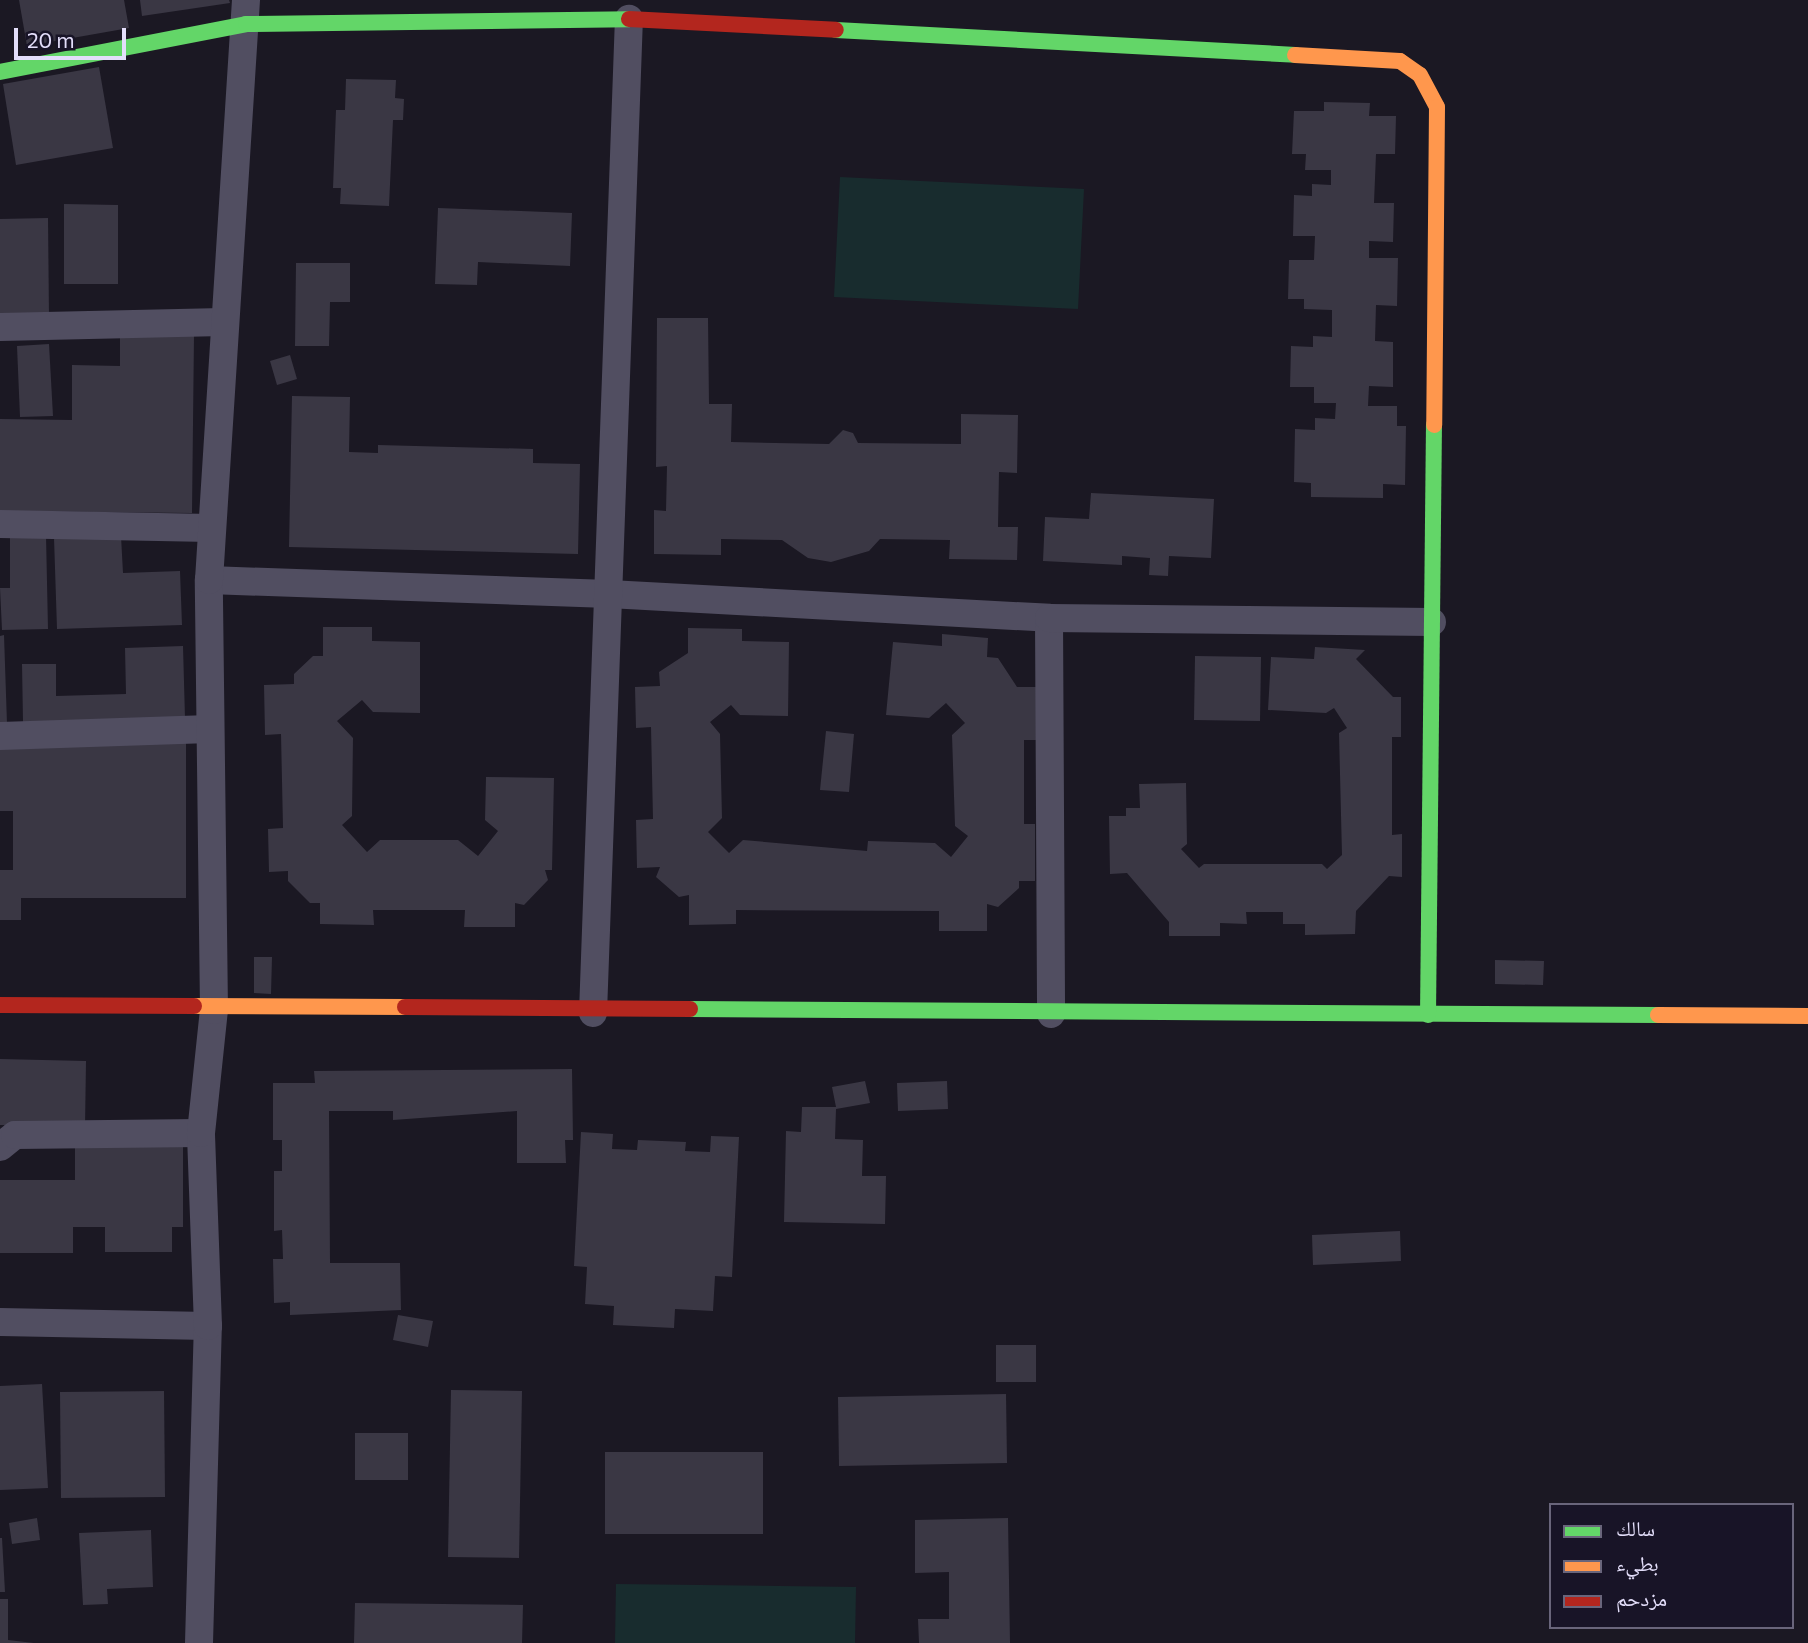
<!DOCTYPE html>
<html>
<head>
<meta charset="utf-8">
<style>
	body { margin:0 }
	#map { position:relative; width:1808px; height:1643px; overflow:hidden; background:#1b1823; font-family:Commissioner,"Noto Naskh Arabic",sans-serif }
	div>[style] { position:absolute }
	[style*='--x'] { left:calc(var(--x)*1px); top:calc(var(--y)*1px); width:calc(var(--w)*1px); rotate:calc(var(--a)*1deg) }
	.green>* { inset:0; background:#182c2e }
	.building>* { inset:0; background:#3a3744 }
	.street>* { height:28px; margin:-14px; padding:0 14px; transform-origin:14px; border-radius:14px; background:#514e61 }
	.fast>* { height:16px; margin:-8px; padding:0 8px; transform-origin:8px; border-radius:8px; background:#63d668 }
	.slow>* { height:16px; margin:-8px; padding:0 8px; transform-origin:8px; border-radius:8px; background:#ff974d }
	.jam>* { height:16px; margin:-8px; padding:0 8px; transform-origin:8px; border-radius:8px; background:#b3261e }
	span { translate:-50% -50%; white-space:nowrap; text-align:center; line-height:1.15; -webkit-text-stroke:5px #181427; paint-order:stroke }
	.legend { position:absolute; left:1549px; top:1503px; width:245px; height:126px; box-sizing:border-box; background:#181427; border:2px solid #69657b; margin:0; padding:9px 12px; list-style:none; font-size:21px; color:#e3defa }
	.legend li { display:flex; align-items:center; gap:14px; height:35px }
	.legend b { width:35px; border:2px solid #69657b }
	.scale { position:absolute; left:14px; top:28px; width:112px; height:32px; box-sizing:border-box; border:4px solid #e3defa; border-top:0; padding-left:9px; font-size:21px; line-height:24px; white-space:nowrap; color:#e3defa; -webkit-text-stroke:5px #181427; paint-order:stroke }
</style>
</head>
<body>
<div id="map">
	<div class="green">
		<div style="clip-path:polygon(840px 177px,1084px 189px,1078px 309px,834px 297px)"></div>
		<div style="clip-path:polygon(616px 1584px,856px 1587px,855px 1643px,615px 1643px)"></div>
	</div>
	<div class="building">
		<div style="clip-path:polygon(19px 0,124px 0,129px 28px,27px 46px)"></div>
		<div style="clip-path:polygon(140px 0,229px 0,230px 3px,142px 16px)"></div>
		<div style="clip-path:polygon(99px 67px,113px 148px,16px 165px,3px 84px)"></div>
		<div style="clip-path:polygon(346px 79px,396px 80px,395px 98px,404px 99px,403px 120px,393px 120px,389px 206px,340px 204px,341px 188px,333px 188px,336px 110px,345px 110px)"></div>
		<div style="clip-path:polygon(1324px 102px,1370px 103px,1369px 116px,1396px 116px,1395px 154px,1376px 154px,1374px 203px,1394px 203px,1393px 242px,1369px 241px,1369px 258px,1398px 258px,1397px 306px,1376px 305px,1375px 341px,1393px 342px,1393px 387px,1369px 386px,1368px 406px,1397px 406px,1397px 426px,1406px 426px,1405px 485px,1383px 484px,1383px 498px,1311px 497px,1311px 483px,1294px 482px,1295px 429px,1315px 430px,1315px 418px,1335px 419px,1336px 403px,1314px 403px,1314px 387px,1290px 387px,1291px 346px,1313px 347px,1313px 336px,1332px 337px,1332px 310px,1304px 309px,1304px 299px,1288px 299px,1289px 260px,1314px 260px,1315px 236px,1293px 236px,1294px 195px,1312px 196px,1312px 184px,1331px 185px,1331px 170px,1305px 170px,1306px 154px,1292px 154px,1294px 111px,1324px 111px)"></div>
		<div style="clip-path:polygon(64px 204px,118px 205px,118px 284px,64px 284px)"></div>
		<div style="clip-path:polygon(438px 208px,572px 213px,570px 266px,478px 262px,477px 285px,435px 284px)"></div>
		<div style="clip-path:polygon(48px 218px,49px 317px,0 317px,0 219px)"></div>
		<div style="clip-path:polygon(296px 263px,350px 263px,350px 302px,330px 302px,329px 346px,295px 346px)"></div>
		<div style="clip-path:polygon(657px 318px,708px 318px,709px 404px,732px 404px,731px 442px,829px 444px,843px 430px,853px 433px,858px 443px,961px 444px,961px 414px,1018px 415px,1017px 473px,999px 472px,998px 527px,1018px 527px,1017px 560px,949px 559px,950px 540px,880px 539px,869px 551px,831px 562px,808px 558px,782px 540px,721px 539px,721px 555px,654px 554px,654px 510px,666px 511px,667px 466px,656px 467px)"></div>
		<div style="clip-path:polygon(120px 334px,194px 335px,192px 513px,0 511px,0 419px,72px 420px,72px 365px,120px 366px)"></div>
		<div style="clip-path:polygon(49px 344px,53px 416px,20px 417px,17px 346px)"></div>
		<div style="clip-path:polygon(290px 355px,297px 379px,277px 385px,270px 361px)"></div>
		<div style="clip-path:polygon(292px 396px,350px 397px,349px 452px,378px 453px,378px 445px,533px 449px,533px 463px,580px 464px,578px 554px,289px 547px)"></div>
		<div style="clip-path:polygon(1091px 493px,1214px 499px,1211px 558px,1169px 556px,1168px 576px,1149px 575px,1150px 558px,1122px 556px,1122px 565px,1043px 561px,1045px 517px,1089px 519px)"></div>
		<div style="clip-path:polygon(46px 535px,48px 629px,2px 630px,0 588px,10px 588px,10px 536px)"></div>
		<div style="clip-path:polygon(121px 536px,123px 573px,180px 571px,182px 625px,57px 629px,54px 538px)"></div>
		<div style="clip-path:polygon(323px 627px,372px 627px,372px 641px,420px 642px,420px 713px,373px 712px,362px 700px,337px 721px,353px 738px,352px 816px,342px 825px,367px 852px,380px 840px,458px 840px,478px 856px,498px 831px,485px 820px,486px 777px,554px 778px,552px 870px,545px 870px,548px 880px,524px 905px,515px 903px,515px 927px,464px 927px,465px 910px,373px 910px,374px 925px,320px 924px,320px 903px,310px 903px,288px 881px,288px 871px,269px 872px,268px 829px,283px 828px,281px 734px,265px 735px,264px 685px,294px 684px,294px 674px,313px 656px,323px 656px)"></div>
		<div style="clip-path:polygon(688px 628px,742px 629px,742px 641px,789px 642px,788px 716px,740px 715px,731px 705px,710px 722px,720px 734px,722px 818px,708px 832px,729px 853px,743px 840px,867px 851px,868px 841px,935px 843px,951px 857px,968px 836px,955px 826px,952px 735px,965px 723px,946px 703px,929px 718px,886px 715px,893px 642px,942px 646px,942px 634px,988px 638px,987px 657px,998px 658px,1017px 687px,1038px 687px,1037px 740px,1024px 740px,1024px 824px,1035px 824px,1035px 881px,1019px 881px,1019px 888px,998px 907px,987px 904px,987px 931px,939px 931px,939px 911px,736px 910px,736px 924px,689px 925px,689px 895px,679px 897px,656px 877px,660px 867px,637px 868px,636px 820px,653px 819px,651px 727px,636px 728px,635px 687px,660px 686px,659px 672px,688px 653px)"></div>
		<div style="clip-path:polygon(4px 635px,7px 724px,0 725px,0 636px)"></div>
		<div style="clip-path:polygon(183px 646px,185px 718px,23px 722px,22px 664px,56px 664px,56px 696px,126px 694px,125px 648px)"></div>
		<div style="clip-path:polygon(1315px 647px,1365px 650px,1356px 659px,1393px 697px,1401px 697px,1401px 737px,1392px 737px,1392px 835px,1402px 834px,1402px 877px,1389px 876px,1356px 911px,1355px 934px,1305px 935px,1305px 924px,1283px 924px,1283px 912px,1246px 912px,1247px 924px,1220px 923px,1220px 936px,1169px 936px,1169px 922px,1127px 873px,1110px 874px,1109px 816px,1126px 816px,1126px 808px,1140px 808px,1139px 784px,1186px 783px,1187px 844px,1181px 849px,1199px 868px,1204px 864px,1322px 864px,1327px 869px,1342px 855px,1339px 733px,1347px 728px,1334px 708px,1326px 713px,1268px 710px,1271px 657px,1314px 659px)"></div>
		<div style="clip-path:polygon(1195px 656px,1261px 657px,1260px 721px,1194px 720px)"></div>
		<div style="clip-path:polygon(826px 731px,854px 734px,849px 792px,820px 790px)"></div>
		<div style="clip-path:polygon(0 743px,186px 743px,186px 898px,21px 898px,21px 920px,0 920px,0 870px,13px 870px,13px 811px,0 811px)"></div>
		<div style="clip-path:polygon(254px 957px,272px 957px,271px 994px,254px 993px)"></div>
		<div style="clip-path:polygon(1495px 960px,1544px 961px,1543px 985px,1495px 984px)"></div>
		<div style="clip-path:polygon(0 1059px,86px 1061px,85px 1127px,0 1125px)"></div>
		<div style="clip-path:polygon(572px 1069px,573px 1140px,565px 1140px,566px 1163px,517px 1163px,517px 1111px,393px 1120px,393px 1111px,329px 1111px,330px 1263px,400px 1263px,401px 1310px,290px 1315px,290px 1302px,274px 1303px,273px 1259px,283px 1259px,282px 1230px,274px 1231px,274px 1171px,282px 1171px,282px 1140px,273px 1140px,273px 1083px,315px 1083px,314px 1071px)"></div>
		<div style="clip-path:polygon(865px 1081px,870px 1103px,836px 1109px,835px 1139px,863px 1140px,862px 1176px,886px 1176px,885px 1224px,784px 1222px,786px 1131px,801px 1132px,802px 1107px,836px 1107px,832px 1087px)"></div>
		<div style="clip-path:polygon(947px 1081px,948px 1109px,898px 1111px,897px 1083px)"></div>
		<div style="clip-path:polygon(581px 1132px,613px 1134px,612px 1149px,637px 1150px,638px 1140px,686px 1142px,685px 1151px,710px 1152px,711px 1136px,739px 1137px,732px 1277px,715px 1276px,713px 1311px,675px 1309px,674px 1328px,613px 1325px,614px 1306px,585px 1304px,587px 1267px,574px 1266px)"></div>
		<div style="clip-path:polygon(75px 1138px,183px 1138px,183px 1227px,172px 1227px,172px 1252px,105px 1252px,105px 1227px,73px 1227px,73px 1253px,0 1253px,0 1180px,75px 1180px)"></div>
		<div style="clip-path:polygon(1400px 1231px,1401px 1261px,1313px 1265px,1312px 1235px)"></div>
		<div style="clip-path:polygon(398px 1315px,433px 1321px,428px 1347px,393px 1340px)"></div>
		<div style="clip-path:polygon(996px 1345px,1036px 1345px,1036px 1382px,996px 1382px)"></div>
		<div style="clip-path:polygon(42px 1384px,48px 1488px,0 1490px,0 1386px)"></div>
		<div style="clip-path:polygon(451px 1390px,522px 1391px,519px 1558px,448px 1557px)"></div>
		<div style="clip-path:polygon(164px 1391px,165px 1497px,61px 1498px,60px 1392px)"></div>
		<div style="clip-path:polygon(1006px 1394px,1007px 1463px,839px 1466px,838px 1397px)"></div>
		<div style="clip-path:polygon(355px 1433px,408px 1433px,408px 1480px,355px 1480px)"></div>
		<div style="clip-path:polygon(605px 1452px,763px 1452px,763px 1534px,605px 1534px)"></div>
		<div style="clip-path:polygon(37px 1518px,40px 1540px,12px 1544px,9px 1523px)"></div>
		<div style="clip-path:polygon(1008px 1518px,1010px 1643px,919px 1643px,918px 1619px,949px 1619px,949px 1572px,915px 1573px,915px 1520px)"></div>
		<div style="clip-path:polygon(151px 1530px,153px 1587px,107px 1589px,108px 1604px,83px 1605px,79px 1533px)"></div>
		<div style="clip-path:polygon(0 1538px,2px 1538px,5px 1592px,0 1592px)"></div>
		<div style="clip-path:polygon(0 1599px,8px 1599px,8px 1640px,34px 1643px,0 1643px)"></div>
		<div style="clip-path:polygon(355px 1603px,523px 1605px,522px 1643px,354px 1643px)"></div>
	</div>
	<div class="street">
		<div style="--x:0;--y:327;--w:223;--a:-1.3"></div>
		<div style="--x:0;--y:524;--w:211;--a:1.1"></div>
		<div style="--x:209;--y:580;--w:400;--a:2"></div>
		<div style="--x:609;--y:594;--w:441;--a:3.1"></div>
		<div style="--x:1049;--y:618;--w:396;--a:89.7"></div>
		<div style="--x:1049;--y:618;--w:383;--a:0.6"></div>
		<div style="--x:0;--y:736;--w:210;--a:-1.9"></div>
		<div style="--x:593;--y:1013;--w:995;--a:-87.93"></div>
		<div style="--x:0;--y:1147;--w:19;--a:-39"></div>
		<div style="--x:15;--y:1135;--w:186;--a:-0.6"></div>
		<div style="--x:0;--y:1322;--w:208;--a:1.1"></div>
		<div style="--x:199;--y:1643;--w:317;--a:-88.4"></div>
		<div style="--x:208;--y:1326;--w:193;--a:-92.1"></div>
		<div style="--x:201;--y:1133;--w:124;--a:-84"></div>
		<div style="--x:214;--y:1010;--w:430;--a:-90.7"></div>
		<div style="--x:209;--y:580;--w:581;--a:-86.35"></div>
	</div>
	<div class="fast">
		<div style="--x:836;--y:30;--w:460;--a:3.1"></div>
		<div style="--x:0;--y:72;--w:251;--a:-11"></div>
		<div style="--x:246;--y:24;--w:383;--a:-0.7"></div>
		<div style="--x:690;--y:1009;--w:968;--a:0.36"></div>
		<div style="--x:1428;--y:1015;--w:590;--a:-89.42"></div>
	</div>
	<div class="slow">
		<div style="--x:1295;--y:55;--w:105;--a:3.3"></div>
		<div style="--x:1400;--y:61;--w:24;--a:35"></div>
		<div style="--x:1420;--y:75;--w:36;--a:62"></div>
		<div style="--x:1437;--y:107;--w:318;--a:90.5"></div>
		<div style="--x:194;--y:1006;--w:211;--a:0.3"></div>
		<div style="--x:1658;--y:1015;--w:150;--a:0.4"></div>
	</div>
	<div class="jam">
		<div style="--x:629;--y:19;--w:207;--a:3"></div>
		<div style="--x:0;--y:1005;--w:194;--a:0.3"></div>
		<div style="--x:405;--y:1007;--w:285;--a:0.4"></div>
	</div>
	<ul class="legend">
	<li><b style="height:9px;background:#63d668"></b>سالك</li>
	<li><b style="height:9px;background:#ff974d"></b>بطيء</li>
	<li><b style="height:9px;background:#b3261e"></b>مزدحم</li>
	</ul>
	<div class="scale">20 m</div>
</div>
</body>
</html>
